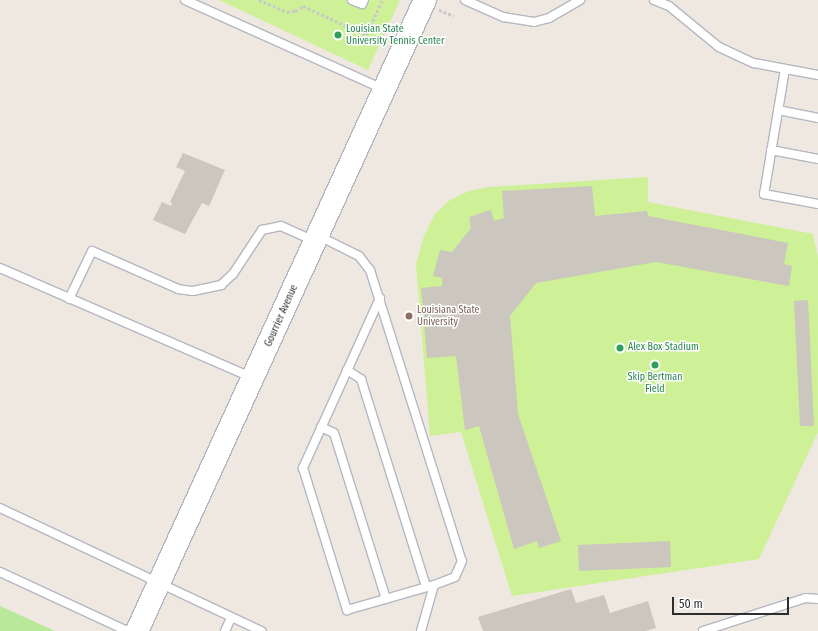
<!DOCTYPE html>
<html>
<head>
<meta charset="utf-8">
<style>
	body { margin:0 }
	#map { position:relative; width:818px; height:631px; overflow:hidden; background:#efe8e0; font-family:"Fira Sans Condensed",sans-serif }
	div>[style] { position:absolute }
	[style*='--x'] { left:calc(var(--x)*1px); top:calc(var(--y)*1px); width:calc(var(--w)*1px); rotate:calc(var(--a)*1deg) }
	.green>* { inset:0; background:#b9e89a }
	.pitch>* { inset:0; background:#cef096 }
	.building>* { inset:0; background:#cbc6be }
	.path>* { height:2.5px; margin-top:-1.25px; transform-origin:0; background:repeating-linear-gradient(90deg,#c9c9c9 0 3px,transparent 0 5px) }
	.roads { filter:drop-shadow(1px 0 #b4b7c1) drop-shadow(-1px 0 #b4b7c1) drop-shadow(0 1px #b4b7c1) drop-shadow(0 -1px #b4b7c1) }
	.lane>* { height:8px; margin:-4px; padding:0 4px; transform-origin:4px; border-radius:4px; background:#fff }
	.secondary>* { height:22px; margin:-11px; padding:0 11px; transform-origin:11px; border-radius:11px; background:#fff }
	.dots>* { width:11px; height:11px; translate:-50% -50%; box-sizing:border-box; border:2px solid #fff; border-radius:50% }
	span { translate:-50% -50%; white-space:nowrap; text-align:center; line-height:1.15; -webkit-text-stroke:3px #fff; paint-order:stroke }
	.leisure-label { font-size:10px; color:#27864d }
	.left { translate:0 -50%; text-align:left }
	.education-label { font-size:10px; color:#785e54 }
	.street-label { font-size:10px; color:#2e2e2e }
	.scale { position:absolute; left:672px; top:597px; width:117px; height:18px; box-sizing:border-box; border:2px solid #2e2e2e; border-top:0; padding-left:5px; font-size:12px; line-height:14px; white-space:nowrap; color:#2e2e2e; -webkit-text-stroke:3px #fff; paint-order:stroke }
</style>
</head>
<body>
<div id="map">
	<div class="green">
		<div style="clip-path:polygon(0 606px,55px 631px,0 631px)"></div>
	</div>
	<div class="pitch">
		<div style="clip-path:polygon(219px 0,400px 0,368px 70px)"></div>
		<div style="clip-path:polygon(648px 177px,648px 202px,813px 234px,818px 258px,818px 432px,759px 559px,512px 596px,461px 432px,430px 436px,416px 264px,424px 236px,435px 214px,450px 200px,469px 191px,488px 187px)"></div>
	</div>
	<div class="building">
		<div style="clip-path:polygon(183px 153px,225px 170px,209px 206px,202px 203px,185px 234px,153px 220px,162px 202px,171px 206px,172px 203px,170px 202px,185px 171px,176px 167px)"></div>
		<div style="clip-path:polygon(592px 186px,595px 216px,647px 211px,648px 216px,788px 243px,784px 264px,792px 266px,789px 286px,656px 262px,536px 283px,510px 316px,518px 414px,561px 541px,539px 548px,537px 541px,514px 549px,479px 426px,465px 430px,456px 356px,427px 358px,421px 288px,442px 286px,442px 278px,433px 276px,440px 250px,452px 252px,471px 228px,469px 217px,491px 210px,494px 221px,504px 218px,502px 191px)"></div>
		<div style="clip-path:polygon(808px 300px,814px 426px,800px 426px,794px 301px)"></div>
		<div style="clip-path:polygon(670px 541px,671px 567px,579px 571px,578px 545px)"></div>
		<div style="clip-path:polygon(571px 589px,576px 603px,604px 595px,610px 613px,648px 601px,656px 628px,646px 631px,483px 631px,478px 617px)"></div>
	</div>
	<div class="path">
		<div style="--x:259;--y:0;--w:30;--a:23"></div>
		<div style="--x:287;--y:12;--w:8;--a:-7"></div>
		<div style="--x:295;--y:11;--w:9;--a:-32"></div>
		<div style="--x:303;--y:6;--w:69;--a:24.7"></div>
		<div style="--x:366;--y:35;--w:38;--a:-65"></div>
		<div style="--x:439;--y:10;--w:16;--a:22"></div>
	</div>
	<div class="roads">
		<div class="lane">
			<div style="--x:185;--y:0;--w:217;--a:24.2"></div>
			<div style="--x:352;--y:0;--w:11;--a:22"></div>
			<div style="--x:362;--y:4;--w:4;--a:-63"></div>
			<div style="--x:465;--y:0;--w:42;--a:24.1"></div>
			<div style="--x:503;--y:17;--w:31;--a:9"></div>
			<div style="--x:534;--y:22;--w:16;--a:-15"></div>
			<div style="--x:549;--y:18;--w:36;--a:-30"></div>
			<div style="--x:654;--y:0;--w:16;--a:22"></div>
			<div style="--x:669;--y:6;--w:65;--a:39.4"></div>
			<div style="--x:719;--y:47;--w:38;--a:25"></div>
			<div style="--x:754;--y:63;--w:65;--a:10.6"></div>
			<div style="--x:785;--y:69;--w:127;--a:99.5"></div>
			<div style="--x:764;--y:194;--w:55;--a:10.5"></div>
			<div style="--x:778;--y:110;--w:41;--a:11.3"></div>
			<div style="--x:771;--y:150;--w:48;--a:10.8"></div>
			<div style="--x:319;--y:236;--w:45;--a:26.6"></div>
			<div style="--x:359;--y:256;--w:18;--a:52"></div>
			<div style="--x:370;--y:270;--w:305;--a:72.5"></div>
			<div style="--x:462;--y:561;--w:17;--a:114"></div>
			<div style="--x:455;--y:577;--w:22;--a:159"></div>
			<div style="--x:434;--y:585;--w:48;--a:105.8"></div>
			<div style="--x:0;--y:268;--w:274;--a:23.5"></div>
			<div style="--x:380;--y:298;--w:187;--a:114.4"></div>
			<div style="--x:303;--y:468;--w:149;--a:72.8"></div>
			<div style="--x:347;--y:610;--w:91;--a:-16"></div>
			<div style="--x:69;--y:299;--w:53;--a:-64.4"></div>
			<div style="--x:92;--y:251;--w:94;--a:23.8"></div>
			<div style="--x:178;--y:289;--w:15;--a:8"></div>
			<div style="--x:193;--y:291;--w:29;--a:-12"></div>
			<div style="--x:221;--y:285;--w:16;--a:-43"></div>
			<div style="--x:233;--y:274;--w:53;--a:-56.6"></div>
			<div style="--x:262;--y:230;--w:19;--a:-12"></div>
			<div style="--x:281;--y:226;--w:37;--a:24"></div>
			<div style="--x:347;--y:370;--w:17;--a:33"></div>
			<div style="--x:361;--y:379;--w:218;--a:72.6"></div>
			<div style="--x:321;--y:427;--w:14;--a:25"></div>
			<div style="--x:334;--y:433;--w:174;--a:72.6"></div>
			<div style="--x:0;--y:508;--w:289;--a:25.2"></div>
			<div style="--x:0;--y:572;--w:140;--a:24.9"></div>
			<div style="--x:225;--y:631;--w:14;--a:-65"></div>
			<div style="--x:703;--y:631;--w:108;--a:-17.8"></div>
			<div style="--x:806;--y:598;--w:12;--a:5"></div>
		</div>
		<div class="secondary">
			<div style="--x:137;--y:631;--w:694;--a:-65.47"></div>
		</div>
	</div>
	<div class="dots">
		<div style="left:338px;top:35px;background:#2e9e5b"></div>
		<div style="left:409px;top:316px;background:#8d6e63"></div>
		<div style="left:620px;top:348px;background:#2e9e5b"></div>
		<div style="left:655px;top:365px;background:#2e9e5b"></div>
	</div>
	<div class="leisure-label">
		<span class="left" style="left:346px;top:35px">Louisian State<br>University Tennis Center</span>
		<span class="left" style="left:628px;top:348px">Alex Box Stadium</span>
		<span style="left:655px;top:383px">Skip Bertman<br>Field</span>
	</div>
	<div class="education-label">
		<span class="left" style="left:417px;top:316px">Louisiana State<br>University</span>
	</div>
	<div class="street-label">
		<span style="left:282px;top:316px;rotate:-66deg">Gourrier Avenue</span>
	</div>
	<div class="scale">50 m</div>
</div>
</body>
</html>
